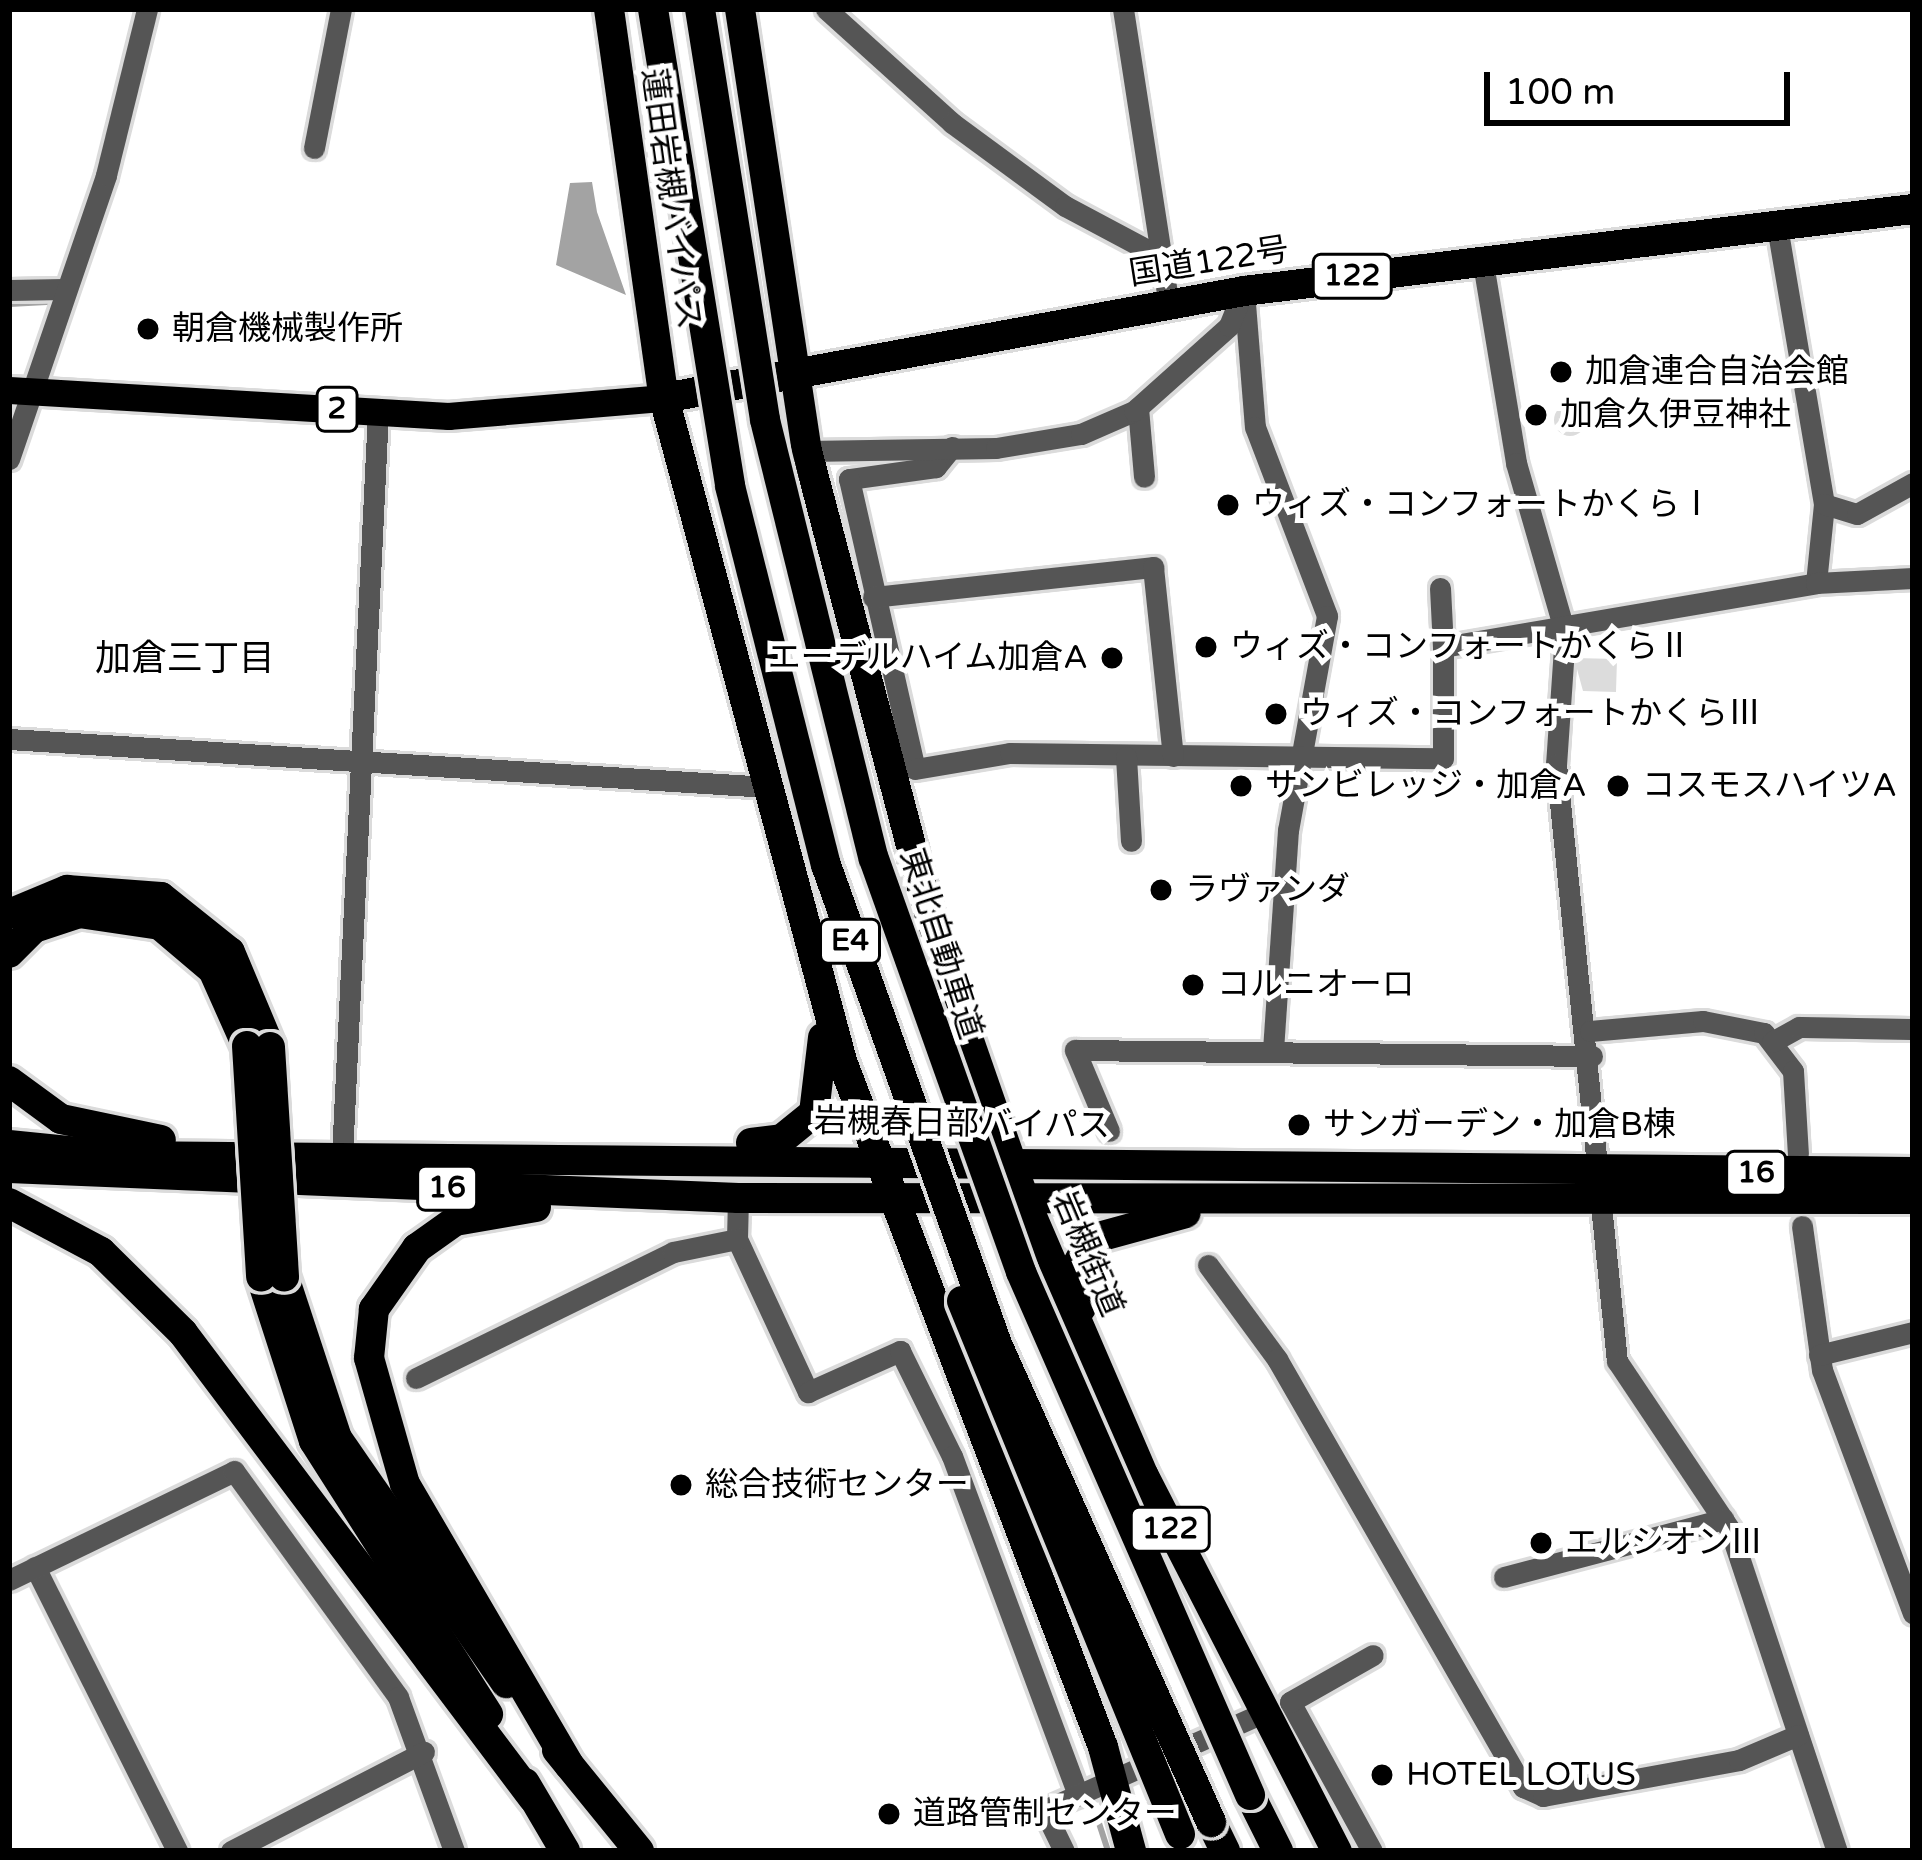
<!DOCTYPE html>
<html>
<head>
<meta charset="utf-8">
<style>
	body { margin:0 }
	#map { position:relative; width:1922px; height:1860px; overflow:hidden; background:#fff; font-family:"Varela Round","Noto Sans JP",sans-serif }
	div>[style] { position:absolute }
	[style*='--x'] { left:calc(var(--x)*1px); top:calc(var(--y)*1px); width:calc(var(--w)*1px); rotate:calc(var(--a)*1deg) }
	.green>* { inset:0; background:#dcdcdc }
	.round { border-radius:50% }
	.water>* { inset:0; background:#a3a3a3 }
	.stream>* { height:6px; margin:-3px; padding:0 3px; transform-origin:3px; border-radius:3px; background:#a3a3a3 }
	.roads { filter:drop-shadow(3px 0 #dbdbdb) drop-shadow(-3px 0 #dbdbdb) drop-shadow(0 3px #dbdbdb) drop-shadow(0 -3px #dbdbdb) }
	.minor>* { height:21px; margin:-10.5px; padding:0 10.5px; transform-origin:10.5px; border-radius:10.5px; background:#555 }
	.major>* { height:27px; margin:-13.5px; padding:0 13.5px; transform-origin:13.5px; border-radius:13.5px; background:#000 }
	.highway>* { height:30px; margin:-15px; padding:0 15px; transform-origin:15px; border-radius:15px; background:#000 }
	.bridges { filter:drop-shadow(3px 0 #dbdbdb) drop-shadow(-3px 0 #dbdbdb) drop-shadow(0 3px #dbdbdb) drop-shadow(0 -3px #dbdbdb) }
	.highway-bridge>* { height:30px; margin:-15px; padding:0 15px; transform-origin:15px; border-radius:15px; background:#000 }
	.dots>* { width:33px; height:33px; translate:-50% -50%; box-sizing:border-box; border:6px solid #fff; border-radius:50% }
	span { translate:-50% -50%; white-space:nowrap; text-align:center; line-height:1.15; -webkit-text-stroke:10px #fff; paint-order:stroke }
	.shield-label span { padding:3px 9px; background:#fff; border:3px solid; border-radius:9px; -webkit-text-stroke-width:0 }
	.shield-label { font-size:30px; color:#000; font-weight:700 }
	.street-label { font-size:33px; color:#000 }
	.poi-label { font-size:33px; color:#000 }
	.left { translate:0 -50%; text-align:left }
	.right { translate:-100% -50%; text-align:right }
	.neighbourhood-label { font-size:36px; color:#000 }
	.frame { position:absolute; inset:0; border:12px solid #000; pointer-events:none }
	.scale { position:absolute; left:1484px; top:72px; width:306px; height:54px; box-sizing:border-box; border:6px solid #000; border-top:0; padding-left:15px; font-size:36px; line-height:42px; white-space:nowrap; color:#000; -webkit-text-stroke:9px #fff; paint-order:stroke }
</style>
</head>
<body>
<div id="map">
	<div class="green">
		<div class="round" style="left:1554px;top:404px;width:32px;height:32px"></div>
		<div style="clip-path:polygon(1574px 658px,1617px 659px,1616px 692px,1583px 691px)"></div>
	</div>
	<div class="water">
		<div style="clip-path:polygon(592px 182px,597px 212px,626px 295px,556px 265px,570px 183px)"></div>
	</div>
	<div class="stream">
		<div style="--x:9;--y:304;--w:38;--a:-3"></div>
		<div style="--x:1097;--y:1817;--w:36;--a:72"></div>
	</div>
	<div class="roads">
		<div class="minor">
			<div style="--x:826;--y:9;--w:170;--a:42.1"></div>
			<div style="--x:952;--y:123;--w:140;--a:36.3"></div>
			<div style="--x:1065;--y:206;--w:109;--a:28"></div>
			<div style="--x:1123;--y:9;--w:300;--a:81.2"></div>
			<div style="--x:314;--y:148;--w:142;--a:-79"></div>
			<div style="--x:1482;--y:257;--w:209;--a:80.6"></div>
			<div style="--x:1516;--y:463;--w:177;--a:73.9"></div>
			<div style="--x:1565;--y:633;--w:131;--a:93.9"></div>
			<div style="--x:1556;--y:764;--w:600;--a:84.17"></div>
			<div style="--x:1617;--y:1361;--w:203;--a:56.2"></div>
			<div style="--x:1730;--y:1530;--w:338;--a:71.6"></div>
			<div style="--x:9;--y:290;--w:55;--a:-1"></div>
			<div style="--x:1244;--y:291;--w:136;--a:85.4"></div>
			<div style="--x:1255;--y:427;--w:202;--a:69.1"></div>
			<div style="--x:1327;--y:616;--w:218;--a:100.3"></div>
			<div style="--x:1288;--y:830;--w:220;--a:93.9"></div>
			<div style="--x:1138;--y:408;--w:69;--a:85"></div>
			<div style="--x:952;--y:447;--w:26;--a:129"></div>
			<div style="--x:936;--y:467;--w:88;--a:172.1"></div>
			<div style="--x:849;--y:479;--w:297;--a:77.2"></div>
			<div style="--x:915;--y:769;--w:96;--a:-9.6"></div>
			<div style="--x:1010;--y:753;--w:433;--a:0.7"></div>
			<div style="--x:1443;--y:758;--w:111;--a:-90"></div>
			<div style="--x:1443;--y:647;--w:378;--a:-9.7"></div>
			<div style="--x:1816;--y:583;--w:79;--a:-84.2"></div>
			<div style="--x:1824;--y:504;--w:287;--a:-99.6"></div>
			<div style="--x:807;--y:451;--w:189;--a:-0.9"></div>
			<div style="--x:996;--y:448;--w:86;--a:-9.4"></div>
			<div style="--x:1081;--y:434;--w:58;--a:-23.5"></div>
			<div style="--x:1134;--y:411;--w:127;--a:-41.8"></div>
			<div style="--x:1229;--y:326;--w:31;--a:-68"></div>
			<div style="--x:9;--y:459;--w:300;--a:-71.1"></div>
			<div style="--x:106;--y:175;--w:171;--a:-76.1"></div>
			<div style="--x:1824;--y:504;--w:34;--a:17"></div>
			<div style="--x:1857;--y:514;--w:64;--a:-29"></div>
			<div style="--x:1816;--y:583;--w:97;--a:-3"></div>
			<div style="--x:1440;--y:588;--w:59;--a:87.1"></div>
			<div style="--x:873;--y:597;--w:282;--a:-6.1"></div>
			<div style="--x:1153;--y:567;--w:190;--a:84"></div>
			<div style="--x:9;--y:739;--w:761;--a:3.62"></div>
			<div style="--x:1126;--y:757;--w:84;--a:86.6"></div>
			<div style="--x:1590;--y:1031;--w:113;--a:-5.1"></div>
			<div style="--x:1703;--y:1021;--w:62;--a:11.1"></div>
			<div style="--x:1764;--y:1033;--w:48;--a:52.7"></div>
			<div style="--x:1793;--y:1071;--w:83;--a:86.6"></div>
			<div style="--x:1772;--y:1042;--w:31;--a:-29"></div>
			<div style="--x:1799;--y:1027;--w:114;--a:1"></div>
			<div style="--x:1109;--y:1131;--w:88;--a:-112.8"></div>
			<div style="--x:1075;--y:1050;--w:517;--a:0.66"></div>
			<div style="--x:342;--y:1156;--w:746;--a:-87.23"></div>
			<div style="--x:738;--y:1198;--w:41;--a:91.4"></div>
			<div style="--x:737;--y:1239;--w:169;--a:65.1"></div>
			<div style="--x:808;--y:1392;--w:101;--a:-24"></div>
			<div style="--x:900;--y:1351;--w:117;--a:63.7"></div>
			<div style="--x:952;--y:1456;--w:362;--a:69.6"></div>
			<div style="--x:1802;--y:1226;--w:145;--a:82.1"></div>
			<div style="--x:1822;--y:1370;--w:260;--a:69.5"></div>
			<div style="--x:1208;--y:1265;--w:117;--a:53.7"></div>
			<div style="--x:1277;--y:1359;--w:494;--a:60.1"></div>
			<div style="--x:1523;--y:1787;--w:22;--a:24"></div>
			<div style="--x:1543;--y:1796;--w:199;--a:-10.4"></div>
			<div style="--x:1739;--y:1760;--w:64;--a:-23"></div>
			<div style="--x:1819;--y:1355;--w:97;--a:-13.7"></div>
			<div style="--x:416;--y:1378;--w:286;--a:-26.1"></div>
			<div style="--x:673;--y:1252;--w:65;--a:-11.5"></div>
			<div style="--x:35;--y:1567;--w:318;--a:63.4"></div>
			<div style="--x:1504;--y:1577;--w:227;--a:-14.8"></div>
			<div style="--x:9;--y:1580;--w:250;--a:-25.8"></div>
			<div style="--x:234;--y:1471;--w:279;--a:54"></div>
			<div style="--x:398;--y:1697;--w:164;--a:70"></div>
			<div style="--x:231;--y:1851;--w:217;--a:-27.2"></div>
			<div style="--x:1064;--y:1851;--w:46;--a:-116"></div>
			<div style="--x:1044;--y:1810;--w:240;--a:-23.9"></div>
			<div style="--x:1372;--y:1851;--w:170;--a:-118.8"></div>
			<div style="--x:1290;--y:1702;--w:95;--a:-29.5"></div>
		</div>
		<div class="major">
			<div style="--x:9;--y:390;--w:440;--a:3.4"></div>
			<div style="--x:448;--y:416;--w:217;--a:-4.8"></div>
		</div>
		<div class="highway">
			<div style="--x:609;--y:9;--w:393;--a:82"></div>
			<div style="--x:664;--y:398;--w:686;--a:74.97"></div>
			<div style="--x:842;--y:1061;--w:734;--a:69.17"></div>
			<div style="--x:1103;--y:1747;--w:108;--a:74.9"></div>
			<div style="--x:740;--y:9;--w:447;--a:81.4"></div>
			<div style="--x:807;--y:451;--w:529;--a:75.23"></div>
			<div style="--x:942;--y:963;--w:249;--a:70.8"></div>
			<div style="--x:1024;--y:1198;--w:303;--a:66.7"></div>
			<div style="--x:1144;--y:1476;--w:422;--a:62.8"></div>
			<div style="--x:664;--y:398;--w:590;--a:-10.45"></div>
			<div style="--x:1244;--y:291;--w:674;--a:-6.99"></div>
			<div style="--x:9;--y:914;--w:63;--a:-22.5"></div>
			<div style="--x:67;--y:890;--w:94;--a:4.3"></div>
			<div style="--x:161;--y:897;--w:88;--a:38.6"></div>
			<div style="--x:230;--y:952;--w:103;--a:67.2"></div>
			<div style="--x:9;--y:953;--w:35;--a:-45"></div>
			<div style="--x:34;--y:928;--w:47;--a:-18.4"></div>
			<div style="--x:79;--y:913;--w:82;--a:8.4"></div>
			<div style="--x:160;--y:925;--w:70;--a:40.3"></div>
			<div style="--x:213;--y:970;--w:83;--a:65.9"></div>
			<div style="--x:9;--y:1081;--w:64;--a:36.2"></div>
			<div style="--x:61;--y:1119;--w:102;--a:11.9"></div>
			<div style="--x:751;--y:1143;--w:31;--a:-7"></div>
			<div style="--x:782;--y:1139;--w:41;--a:-39.1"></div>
			<div style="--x:814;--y:1113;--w:76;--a:-83.2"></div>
			<div style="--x:9;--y:1145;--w:112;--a:5.7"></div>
			<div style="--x:120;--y:1156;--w:1793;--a:0.51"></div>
			<div style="--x:9;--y:1168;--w:730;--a:2.36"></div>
			<div style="--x:738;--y:1198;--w:1175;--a:0.05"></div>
			<div style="--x:9;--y:1203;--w:104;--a:28"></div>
			<div style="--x:101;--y:1252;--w:115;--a:44.6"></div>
			<div style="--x:183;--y:1333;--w:582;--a:53.03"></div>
			<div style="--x:536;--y:1207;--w:82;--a:170.2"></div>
			<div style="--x:455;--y:1221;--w:47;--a:144.6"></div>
			<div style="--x:417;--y:1248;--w:75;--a:125.2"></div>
			<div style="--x:374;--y:1309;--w:49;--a:95.8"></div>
			<div style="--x:369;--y:1358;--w:131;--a:74.1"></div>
			<div style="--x:405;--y:1484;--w:325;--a:59.7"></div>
			<div style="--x:261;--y:1277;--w:172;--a:72.1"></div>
			<div style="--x:314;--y:1441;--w:324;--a:57.5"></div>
			<div style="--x:284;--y:1277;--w:169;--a:71.8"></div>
			<div style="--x:337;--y:1438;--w:298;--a:55.4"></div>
			<div style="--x:1081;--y:1308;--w:43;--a:-95.3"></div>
			<div style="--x:1077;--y:1265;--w:30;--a:-62"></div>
			<div style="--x:1091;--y:1239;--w:98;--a:-15.3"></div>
			<div style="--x:557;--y:1750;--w:130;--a:50.9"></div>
			<div style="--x:525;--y:1783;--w:79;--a:59.5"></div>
			<div style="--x:1250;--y:1795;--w:63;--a:63.4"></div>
			<div style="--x:1211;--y:1822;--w:32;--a:64"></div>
		</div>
	</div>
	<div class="bridges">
		<div class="highway-bridge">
			<div style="--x:653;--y:9;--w:483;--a:80.8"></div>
			<div style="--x:730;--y:486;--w:391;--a:75.8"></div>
			<div style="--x:826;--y:865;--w:509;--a:70.35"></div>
			<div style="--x:997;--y:1344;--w:524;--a:65.88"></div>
			<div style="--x:700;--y:9;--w:416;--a:81"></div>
			<div style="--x:765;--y:420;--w:452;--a:76.1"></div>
			<div style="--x:874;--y:859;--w:438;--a:70.4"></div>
			<div style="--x:1021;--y:1272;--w:571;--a:66.35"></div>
			<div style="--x:247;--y:1046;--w:231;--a:86.5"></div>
			<div style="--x:270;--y:1047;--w:230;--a:86.5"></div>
			<div style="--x:962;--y:1301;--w:576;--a:67.76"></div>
		</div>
	</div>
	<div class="dots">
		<div style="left:148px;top:329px;background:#000"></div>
		<div style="left:1561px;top:372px;background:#000"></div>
		<div style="left:1536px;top:415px;background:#000"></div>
		<div style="left:1228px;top:505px;background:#000"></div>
		<div style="left:1206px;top:647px;background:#000"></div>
		<div style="left:1112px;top:658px;background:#000"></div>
		<div style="left:1276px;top:714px;background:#000"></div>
		<div style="left:1241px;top:786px;background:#000"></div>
		<div style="left:1618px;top:786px;background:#000"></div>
		<div style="left:1161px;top:890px;background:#000"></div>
		<div style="left:1193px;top:985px;background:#000"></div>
		<div style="left:1299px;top:1125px;background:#000"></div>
		<div style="left:681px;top:1485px;background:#000"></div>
		<div style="left:1541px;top:1543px;background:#000"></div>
		<div style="left:1382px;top:1775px;background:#000"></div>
		<div style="left:889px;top:1814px;background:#000"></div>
	</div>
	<div class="shield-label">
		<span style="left:1352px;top:276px">122</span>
		<span style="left:337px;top:409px">2</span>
		<span style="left:850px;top:941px">E4</span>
		<span style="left:1756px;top:1173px">16</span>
		<span style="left:447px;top:1188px">16</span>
		<span style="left:1170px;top:1529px">122</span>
	</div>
	<div class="street-label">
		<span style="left:671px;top:199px;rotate:82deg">蓮田岩槻バイパス</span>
		<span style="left:1209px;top:262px;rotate:-9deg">国道122号</span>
		<span style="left:941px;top:944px;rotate:72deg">東北自動車道</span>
		<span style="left:962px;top:1124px;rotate:1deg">岩槻春日部バイパス</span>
		<span style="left:1088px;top:1254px;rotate:67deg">岩槻街道</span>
	</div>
	<div class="poi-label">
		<span class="left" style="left:172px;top:329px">朝倉機械製作所</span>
		<span class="left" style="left:1585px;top:372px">加倉連合自治会館</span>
		<span class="left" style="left:1560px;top:415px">加倉久伊豆神社</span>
		<span class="left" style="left:1252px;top:505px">ウィズ・コンフォートかくらⅠ</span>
		<span class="left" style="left:1230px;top:647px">ウィズ・コンフォートかくらⅡ</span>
		<span class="right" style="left:1088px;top:658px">エーデルハイム加倉A</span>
		<span class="left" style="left:1300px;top:714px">ウィズ・コンフォートかくらⅢ</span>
		<span class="left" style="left:1265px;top:786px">サンビレッジ・加倉A</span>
		<span class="left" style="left:1642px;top:786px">コスモスハイツA</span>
		<span class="left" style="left:1185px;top:890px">ラヴァンダ</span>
		<span class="left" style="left:1217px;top:985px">コルニオーロ</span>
		<span class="left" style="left:1323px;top:1125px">サンガーデン・加倉B棟</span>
		<span class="left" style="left:705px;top:1485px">総合技術センター</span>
		<span class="left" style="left:1565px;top:1543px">エルシオンⅢ</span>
		<span class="left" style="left:1406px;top:1775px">HOTEL LOTUS</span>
		<span class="left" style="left:913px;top:1814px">道路管制センター</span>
	</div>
	<div class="neighbourhood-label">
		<span style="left:185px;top:659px">加倉三丁目</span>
	</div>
	<div class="frame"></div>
	<div class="scale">100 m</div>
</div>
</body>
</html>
